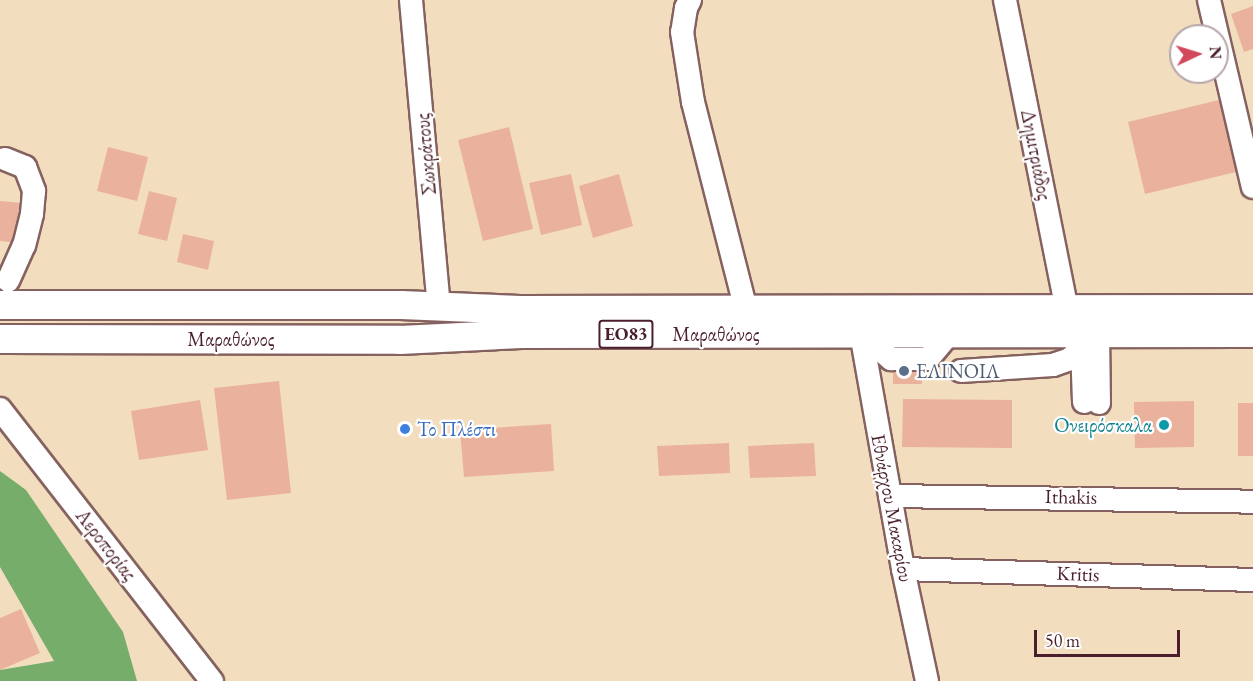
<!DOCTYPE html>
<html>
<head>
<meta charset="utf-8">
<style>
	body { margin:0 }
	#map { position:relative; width:1253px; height:681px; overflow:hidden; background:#f2ddbf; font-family:"EB Garamond",serif }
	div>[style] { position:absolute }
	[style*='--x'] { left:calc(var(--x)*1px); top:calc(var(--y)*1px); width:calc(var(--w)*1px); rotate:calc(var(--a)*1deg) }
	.forest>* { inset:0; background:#77ad6b }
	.building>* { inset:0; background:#eab29d }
	.roads { filter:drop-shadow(2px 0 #85625f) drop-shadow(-2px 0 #85625f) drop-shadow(0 2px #85625f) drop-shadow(0 -2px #85625f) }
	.minor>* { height:22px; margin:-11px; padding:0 11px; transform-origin:11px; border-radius:11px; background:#fff }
	.major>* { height:28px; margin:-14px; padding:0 14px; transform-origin:14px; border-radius:14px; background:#fff }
	.dots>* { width:16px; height:16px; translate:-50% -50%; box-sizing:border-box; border:3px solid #fff; border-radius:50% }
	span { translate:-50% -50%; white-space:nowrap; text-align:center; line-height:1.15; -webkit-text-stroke:4.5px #fff; paint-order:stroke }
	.shield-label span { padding:2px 4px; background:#fff; border:2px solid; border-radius:4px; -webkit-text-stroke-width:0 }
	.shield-label { font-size:18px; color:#4a1f2b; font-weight:700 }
	.street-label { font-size:20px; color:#4a1f2b }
	.service-label { font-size:20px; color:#4e5e75 }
	.left { translate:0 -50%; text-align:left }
	.culture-label { font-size:20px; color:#0d838f }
	.right { translate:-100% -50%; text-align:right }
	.shop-label { font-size:20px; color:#366cbe }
	.north { position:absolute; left:1169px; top:24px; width:60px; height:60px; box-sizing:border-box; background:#fff; border:2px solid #b7a5aa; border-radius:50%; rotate:86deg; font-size:16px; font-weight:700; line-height:24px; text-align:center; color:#4a1f2b }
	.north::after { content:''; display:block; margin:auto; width:21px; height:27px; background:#d1495b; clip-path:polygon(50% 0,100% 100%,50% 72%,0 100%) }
	.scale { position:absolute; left:1034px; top:630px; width:146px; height:27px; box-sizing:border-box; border:3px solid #4a1f2b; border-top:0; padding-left:8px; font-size:18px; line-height:21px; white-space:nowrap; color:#4a1f2b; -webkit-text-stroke:4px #fff; paint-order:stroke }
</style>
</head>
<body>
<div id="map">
	<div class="forest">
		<div style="clip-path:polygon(0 471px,26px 490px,123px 632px,137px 681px,0 681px,0 670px,54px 661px,0 567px)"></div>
	</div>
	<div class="building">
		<div style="clip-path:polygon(1253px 6px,1253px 49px,1244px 52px,1231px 14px)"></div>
		<div style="clip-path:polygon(1223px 99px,1240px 171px,1145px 194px,1128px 122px)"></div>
		<div style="clip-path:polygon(509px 127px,533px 229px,483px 241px,458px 140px)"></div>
		<div style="clip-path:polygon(108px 147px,148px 157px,137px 201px,97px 191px)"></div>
		<div style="clip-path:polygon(571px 174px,582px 225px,541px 235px,529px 183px)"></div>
		<div style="clip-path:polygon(619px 174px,633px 226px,593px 238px,579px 186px)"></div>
		<div style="clip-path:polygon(149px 191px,177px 198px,167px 241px,138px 234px)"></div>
		<div style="clip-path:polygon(0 201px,22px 203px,18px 243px,0 241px)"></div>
		<div style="clip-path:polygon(183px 234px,214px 241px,208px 270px,177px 262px)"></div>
		<div style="clip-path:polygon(893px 354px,923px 354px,922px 384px,893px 384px)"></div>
		<div style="clip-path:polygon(279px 381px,291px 493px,227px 500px,214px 388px)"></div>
		<div style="clip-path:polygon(903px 399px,1012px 400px,1012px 448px,902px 447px)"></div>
		<div style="clip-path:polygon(200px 400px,208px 450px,139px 460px,131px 411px)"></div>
		<div style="clip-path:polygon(1194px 401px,1194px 447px,1135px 448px,1134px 402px)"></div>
		<div style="clip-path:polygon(1238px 403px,1253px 403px,1253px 456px,1238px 456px)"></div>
		<div style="clip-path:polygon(551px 424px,554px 471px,464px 477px,460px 430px)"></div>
		<div style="clip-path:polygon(729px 443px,730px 473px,659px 476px,657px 446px)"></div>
		<div style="clip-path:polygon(814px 443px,816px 476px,750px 478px,748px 446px)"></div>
		<div style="clip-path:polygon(21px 609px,40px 653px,0 670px,0 618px)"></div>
	</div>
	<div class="roads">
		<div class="minor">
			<div style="--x:411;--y:0;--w:309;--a:84.8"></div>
			<div style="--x:690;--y:0;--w:9;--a:117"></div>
			<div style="--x:686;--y:8;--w:24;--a:99"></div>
			<div style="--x:682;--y:32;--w:71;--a:81.1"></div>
			<div style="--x:693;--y:102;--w:215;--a:75.7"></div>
			<div style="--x:1005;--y:0;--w:315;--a:78.7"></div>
			<div style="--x:1209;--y:0;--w:192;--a:76.8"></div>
			<div style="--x:5;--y:159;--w:22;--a:22"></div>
			<div style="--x:25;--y:167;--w:26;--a:69"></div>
			<div style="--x:34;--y:191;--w:23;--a:95"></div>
			<div style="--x:32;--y:214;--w:32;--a:104"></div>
			<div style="--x:24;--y:245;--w:39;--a:114"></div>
			<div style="--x:861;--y:333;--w:240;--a:79.9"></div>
			<div style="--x:903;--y:569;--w:115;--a:77.9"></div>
			<div style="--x:861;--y:333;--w:40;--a:41"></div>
			<div style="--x:891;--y:359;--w:37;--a:0"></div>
			<div style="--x:928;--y:359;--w:34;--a:-50"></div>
			<div style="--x:1098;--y:333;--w:70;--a:89.2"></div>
			<div style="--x:1082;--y:347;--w:55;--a:87.9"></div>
			<div style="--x:961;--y:371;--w:92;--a:-3.7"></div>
			<div style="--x:1053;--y:365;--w:18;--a:-19"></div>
			<div style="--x:1070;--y:359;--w:17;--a:-45"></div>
			<div style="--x:1082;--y:347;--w:14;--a:-102"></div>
			<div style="--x:0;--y:409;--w:345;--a:52.1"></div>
			<div style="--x:890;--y:496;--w:363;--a:0.9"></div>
			<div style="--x:903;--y:569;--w:350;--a:1.8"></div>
		</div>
		<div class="major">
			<div style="--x:0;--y:305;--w:401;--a:0"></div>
			<div style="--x:401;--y:305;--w:119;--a:2.4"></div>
			<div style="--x:520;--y:310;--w:733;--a:-0.08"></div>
			<div style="--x:0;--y:339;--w:400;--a:0.1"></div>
			<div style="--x:400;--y:340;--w:121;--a:-2.8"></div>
			<div style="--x:521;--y:334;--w:732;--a:-0.08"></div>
		</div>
	</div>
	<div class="dots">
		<div style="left:904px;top:371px;background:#5c6f8a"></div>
		<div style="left:1164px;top:425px;background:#0f9aa8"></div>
		<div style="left:405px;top:429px;background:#3f7fe0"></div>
	</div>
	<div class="shield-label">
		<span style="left:626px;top:334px">ΕΟ83</span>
	</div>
	<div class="street-label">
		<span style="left:426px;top:154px;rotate:-95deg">Σωκράτους</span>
		<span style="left:1036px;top:155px;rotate:79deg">Δημιτριάδος</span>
		<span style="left:716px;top:334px">Μαραθώνος</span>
		<span style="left:231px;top:339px">Μαραθώνος</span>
		<span style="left:1071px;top:497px;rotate:1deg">Ithakis</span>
		<span style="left:892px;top:508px;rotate:79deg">Εθνάρχου Μακαρίου</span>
		<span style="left:106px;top:545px;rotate:52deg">Αεροπορίας</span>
		<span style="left:1078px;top:574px;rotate:2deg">Kritis</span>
	</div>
	<div class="service-label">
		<span class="left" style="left:916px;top:371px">ΕΛΙΝΟΙΛ</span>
	</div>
	<div class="culture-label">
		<span class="right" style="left:1152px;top:425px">Ονειρόσκαλα</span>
	</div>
	<div class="shop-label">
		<span class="left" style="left:417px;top:429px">Το Πλέστι</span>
	</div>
	<div class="north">N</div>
	<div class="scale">50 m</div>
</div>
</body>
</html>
